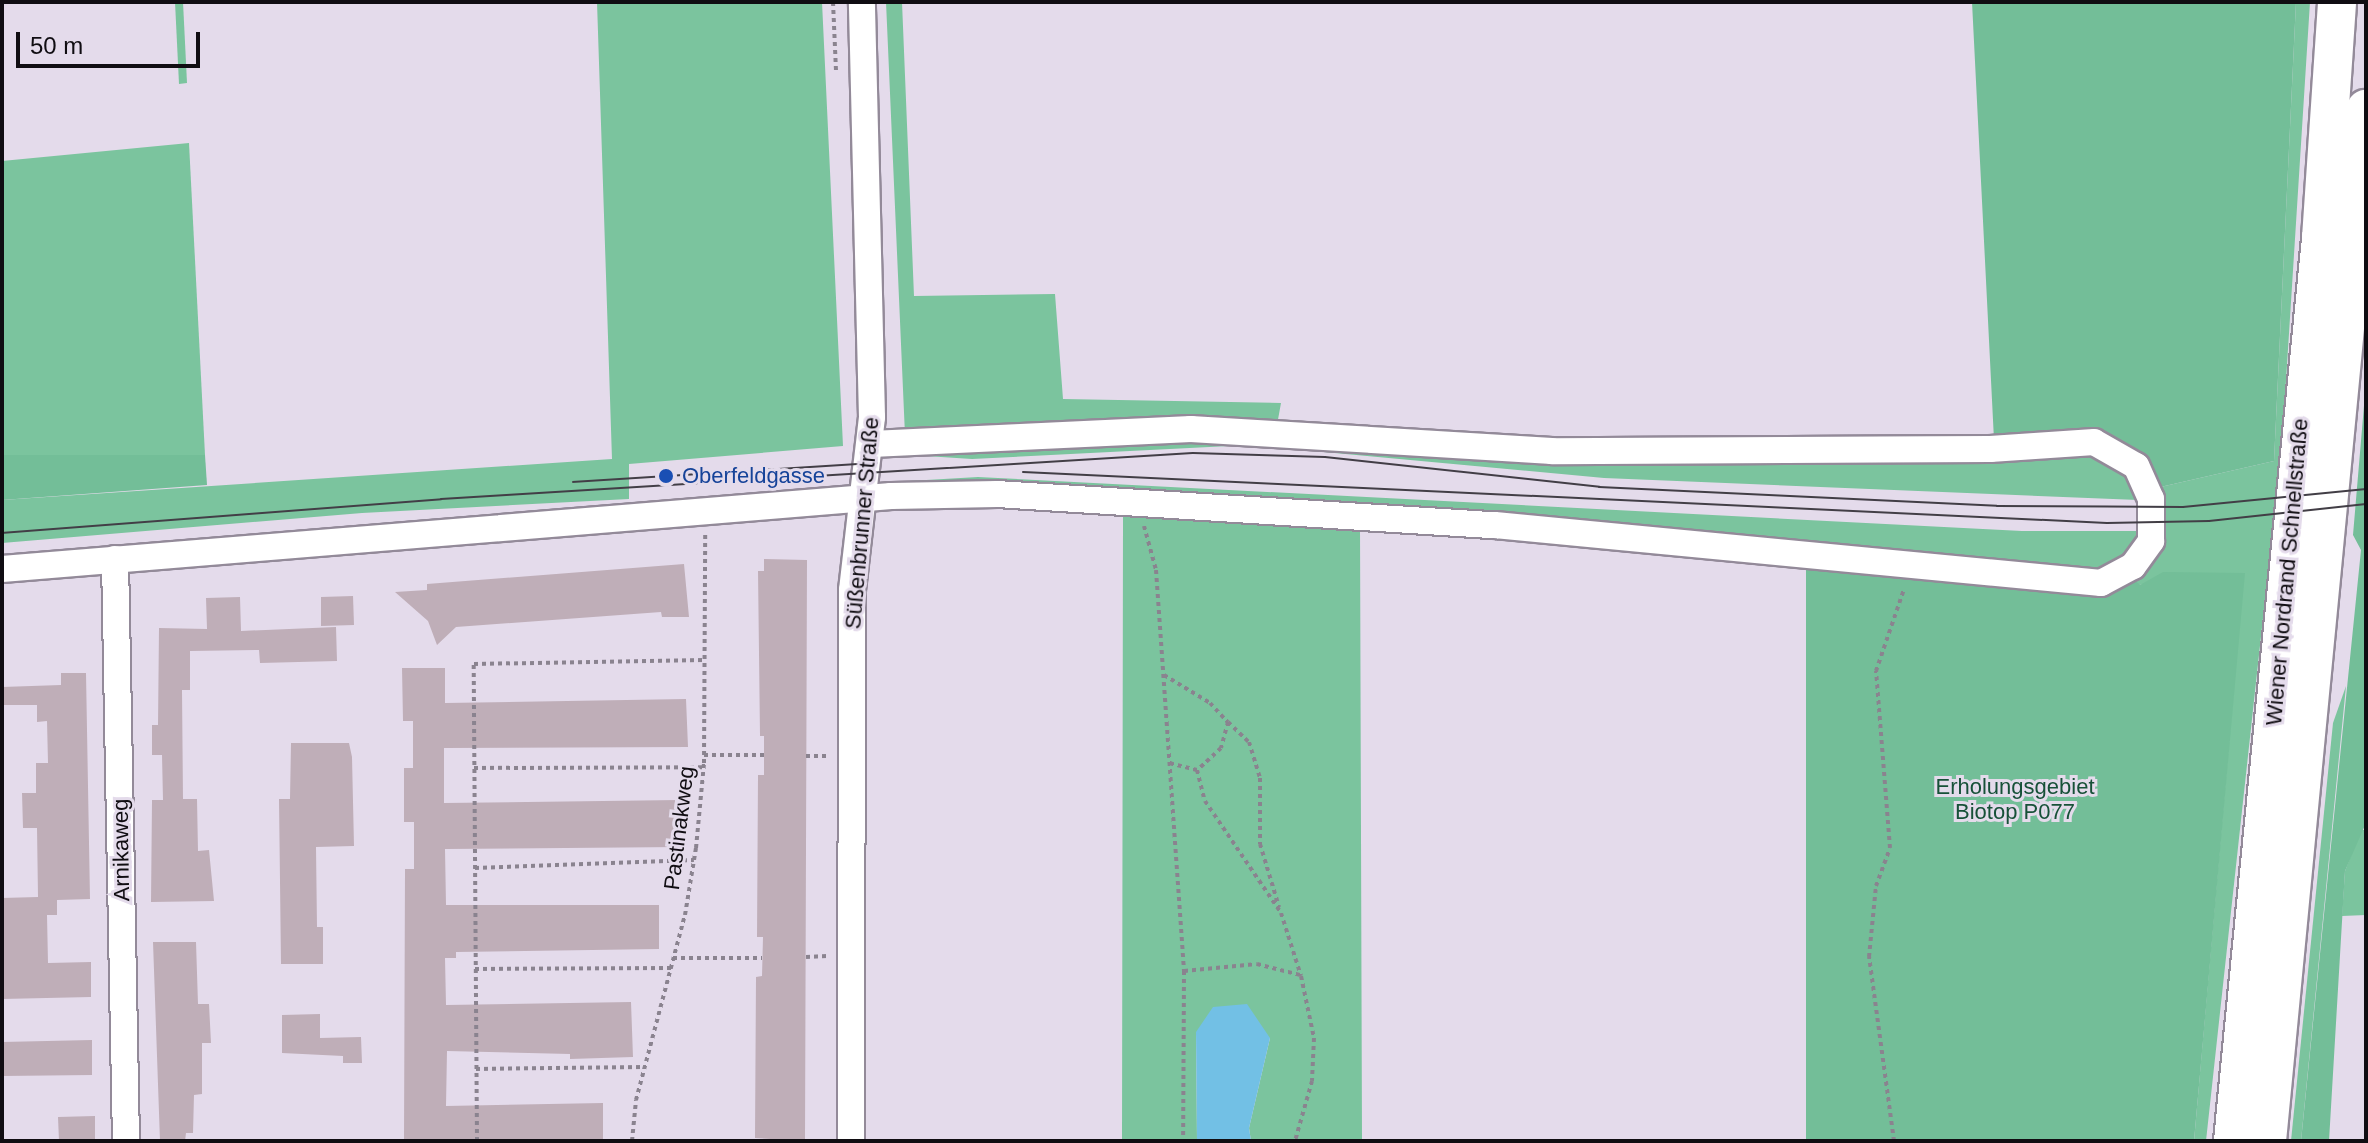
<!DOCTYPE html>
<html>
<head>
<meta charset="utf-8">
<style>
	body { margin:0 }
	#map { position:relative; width:2368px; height:1143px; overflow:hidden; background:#e4dbeb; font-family:Helvetica,sans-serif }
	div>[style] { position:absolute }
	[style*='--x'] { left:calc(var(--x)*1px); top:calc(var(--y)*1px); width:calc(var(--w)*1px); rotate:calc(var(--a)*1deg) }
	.green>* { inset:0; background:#7bc49e }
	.forest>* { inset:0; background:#73be98 }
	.water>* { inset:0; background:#72c0e5 }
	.building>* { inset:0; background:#bfaeb8 }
	.path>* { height:4px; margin-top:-2px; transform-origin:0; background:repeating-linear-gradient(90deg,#8a838f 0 4px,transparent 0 8px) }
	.roads { filter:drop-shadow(2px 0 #938a99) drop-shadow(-2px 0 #938a99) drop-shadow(0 2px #938a99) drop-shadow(0 -2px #938a99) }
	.minor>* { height:26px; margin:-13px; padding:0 13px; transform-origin:13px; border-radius:13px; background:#fff }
	.highway>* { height:38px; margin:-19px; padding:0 19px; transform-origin:19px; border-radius:19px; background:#fff }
	.tram>* { height:2px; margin:-1px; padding:0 1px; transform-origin:1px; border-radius:1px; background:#423e46 }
	.dots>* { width:22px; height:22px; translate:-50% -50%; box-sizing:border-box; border:4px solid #e4dbeb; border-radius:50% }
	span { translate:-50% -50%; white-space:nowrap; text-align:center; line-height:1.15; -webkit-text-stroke:6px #e4dbeb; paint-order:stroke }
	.transit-label { font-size:22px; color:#164399 }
	.left { translate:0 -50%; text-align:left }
	.street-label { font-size:22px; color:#100d12 }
	.park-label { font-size:22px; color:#175138 }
	.frame { position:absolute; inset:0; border:4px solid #100d12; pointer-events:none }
	.scale { position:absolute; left:16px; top:32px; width:184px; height:36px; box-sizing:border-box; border:4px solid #100d12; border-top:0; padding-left:10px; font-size:24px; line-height:28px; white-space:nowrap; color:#100d12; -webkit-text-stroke:6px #e4dbeb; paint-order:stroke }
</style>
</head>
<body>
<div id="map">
	<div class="green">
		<div style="clip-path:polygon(175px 2px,183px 2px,187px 83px,179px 84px)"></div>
		<div style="clip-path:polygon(597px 2px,822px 2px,843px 446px,629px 464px,629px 499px,362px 513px,2px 543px,2px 500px,612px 459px)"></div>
		<div style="clip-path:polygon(886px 2px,902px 2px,914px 296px,1055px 294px,1063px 399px,1281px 403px,1277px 425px,905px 435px)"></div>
		<div style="clip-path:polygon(2296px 2px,2310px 2px,2282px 444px,2206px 1141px,2194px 1141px,2244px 573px,2139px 585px,2132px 577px,2156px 488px,2274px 461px)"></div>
		<div style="clip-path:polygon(189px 143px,205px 455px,2px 455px,2px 161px)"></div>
		<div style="clip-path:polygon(1125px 439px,2088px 452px,2126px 468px,2138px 500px,1604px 478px,1249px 445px,972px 459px,910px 455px)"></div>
		<div style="clip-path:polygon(978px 477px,2022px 531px,2137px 531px,2133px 548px,2109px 571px,908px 487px,909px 481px)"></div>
		<div style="clip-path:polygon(1123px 514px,1360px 524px,1362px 1141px,1251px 1141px,1249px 1128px,1270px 1038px,1196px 1032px,1197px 1141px,1122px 1141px)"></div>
		<div style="clip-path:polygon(2346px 686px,2301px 1141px,2291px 1141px,2333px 723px)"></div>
		<div style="clip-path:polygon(2361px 830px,2366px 830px,2366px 915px,2342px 916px,2345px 871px)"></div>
	</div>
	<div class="forest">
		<div style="clip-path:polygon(1972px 2px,2296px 2px,2274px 461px,2156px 488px,2139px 462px,1994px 440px)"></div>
		<div style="clip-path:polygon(2366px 382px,2366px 823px,2345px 871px,2329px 1141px,2301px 1141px,2361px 550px,2353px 535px)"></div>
		<div style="clip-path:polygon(2px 455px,205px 455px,207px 485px,2px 500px)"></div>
		<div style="clip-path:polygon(1806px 562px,2132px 577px,2140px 585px,2163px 572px,2245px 573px,2194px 1141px,1806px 1141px)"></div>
	</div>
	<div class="water">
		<div style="clip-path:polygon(1247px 1004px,1270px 1038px,1249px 1128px,1251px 1141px,1197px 1141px,1196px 1032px,1213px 1007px)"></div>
	</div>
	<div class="building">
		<div style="clip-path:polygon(764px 559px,807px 560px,805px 1141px,755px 1138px,756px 977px,762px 976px,763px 937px,757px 937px,758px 775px,764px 775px,764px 736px,760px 736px,758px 571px,764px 571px)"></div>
		<div style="clip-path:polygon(684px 564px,689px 617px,662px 617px,661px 612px,456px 627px,437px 645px,428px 621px,395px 592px,427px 590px,427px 584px)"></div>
		<div style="clip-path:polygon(353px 596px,354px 625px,321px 626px,321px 597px)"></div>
		<div style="clip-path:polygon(240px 597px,241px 631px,336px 627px,337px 661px,260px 663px,259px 650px,190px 651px,190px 690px,182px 690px,183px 799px,197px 799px,198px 851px,209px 850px,214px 901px,151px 902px,152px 800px,163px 800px,162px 755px,152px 755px,152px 725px,158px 725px,159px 628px,207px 629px,206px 598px)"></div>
		<div style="clip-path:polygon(402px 668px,445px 668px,445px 703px,686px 699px,688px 747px,444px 748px,444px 803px,679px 800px,680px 847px,445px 849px,446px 905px,659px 905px,659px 949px,456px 952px,456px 958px,445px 958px,446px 1005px,631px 1002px,633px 1057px,570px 1059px,570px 1054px,447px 1051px,446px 1106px,603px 1103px,603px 1141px,404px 1141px,405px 869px,414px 869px,414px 822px,404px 822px,404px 768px,413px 768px,413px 721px,403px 721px)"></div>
		<div style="clip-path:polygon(61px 673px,86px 673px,90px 899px,57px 900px,57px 915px,47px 915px,48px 963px,91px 962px,91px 997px,2px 999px,2px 898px,38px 897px,37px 828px,23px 828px,22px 793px,36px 793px,36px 763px,48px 763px,47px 721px,37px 722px,37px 705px,2px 705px,2px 687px,61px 685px)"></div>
		<div style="clip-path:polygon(291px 743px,349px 743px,352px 757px,354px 846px,316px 847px,317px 927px,323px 927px,323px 964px,281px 964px,279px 799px,290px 799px)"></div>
		<div style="clip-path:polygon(153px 942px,196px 942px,198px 1004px,209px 1004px,211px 1043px,202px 1043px,202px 1094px,194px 1095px,193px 1133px,186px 1133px,185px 1141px,160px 1141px)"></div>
		<div style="clip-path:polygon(320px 1014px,320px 1038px,361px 1037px,362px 1063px,343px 1063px,343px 1056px,282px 1053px,282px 1015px)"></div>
		<div style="clip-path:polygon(92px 1040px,92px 1075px,2px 1076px,2px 1042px)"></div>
		<div style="clip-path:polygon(95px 1116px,95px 1141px,59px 1141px,58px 1117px)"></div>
	</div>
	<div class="path">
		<div style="--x:833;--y:2;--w:70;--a:87.5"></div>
		<div style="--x:1144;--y:526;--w:46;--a:74.7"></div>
		<div style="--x:1156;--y:570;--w:402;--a:86"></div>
		<div style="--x:1184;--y:971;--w:170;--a:90.3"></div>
		<div style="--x:1164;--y:675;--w:54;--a:31.3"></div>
		<div style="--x:1210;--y:703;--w:26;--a:47"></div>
		<div style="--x:1228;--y:722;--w:27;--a:105"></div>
		<div style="--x:1221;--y:748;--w:33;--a:137"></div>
		<div style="--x:1197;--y:770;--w:30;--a:-166"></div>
		<div style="--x:1228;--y:722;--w:29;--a:44"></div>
		<div style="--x:1249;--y:742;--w:38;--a:73"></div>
		<div style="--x:1260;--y:778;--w:66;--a:90"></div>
		<div style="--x:1260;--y:844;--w:66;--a:73.2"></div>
		<div style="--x:704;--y:755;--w:60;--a:0"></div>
		<div style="--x:806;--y:756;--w:20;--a:0"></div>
		<div style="--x:474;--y:768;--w:230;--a:-0.2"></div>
		<div style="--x:1197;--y:770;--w:32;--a:76"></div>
		<div style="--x:1205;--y:801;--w:135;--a:55.8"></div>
		<div style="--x:1281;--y:913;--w:66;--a:72.4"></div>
		<div style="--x:1301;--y:976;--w:63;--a:78.2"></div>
		<div style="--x:1314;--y:1038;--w:43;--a:92.7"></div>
		<div style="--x:1312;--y:1081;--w:62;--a:105.8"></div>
		<div style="--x:475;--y:868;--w:219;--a:-2.1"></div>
		<div style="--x:806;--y:957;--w:21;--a:-3"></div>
		<div style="--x:673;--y:958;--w:89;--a:0"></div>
		<div style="--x:475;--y:969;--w:196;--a:-0.3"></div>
		<div style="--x:1184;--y:971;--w:73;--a:-5.5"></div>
		<div style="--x:1257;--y:964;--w:44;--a:14.3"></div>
		<div style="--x:476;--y:1069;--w:169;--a:-0.7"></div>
		<div style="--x:477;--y:1141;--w:477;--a:-90.4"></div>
		<div style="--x:474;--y:664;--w:230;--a:-1"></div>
		<div style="--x:632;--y:1141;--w:41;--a:-84.4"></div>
		<div style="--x:636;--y:1100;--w:191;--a:-75.2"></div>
		<div style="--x:685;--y:915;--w:68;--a:-80.7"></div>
		<div style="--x:696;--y:848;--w:85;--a:-84.6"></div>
		<div style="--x:704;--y:763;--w:228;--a:-89.7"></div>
		<div style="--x:1894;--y:1141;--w:186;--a:-97.7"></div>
		<div style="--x:1869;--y:957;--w:71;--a:-84.4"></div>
		<div style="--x:1876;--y:886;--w:40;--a:-69.8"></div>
		<div style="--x:1890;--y:848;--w:178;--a:-94.5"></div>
		<div style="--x:1876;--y:671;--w:87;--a:-71.1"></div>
	</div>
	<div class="roads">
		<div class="minor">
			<div style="--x:115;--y:559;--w:582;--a:88.92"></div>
			<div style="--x:2;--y:569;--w:892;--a:-4.69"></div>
			<div style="--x:891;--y:496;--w:106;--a:-1.1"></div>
			<div style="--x:997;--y:494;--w:499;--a:3.6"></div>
			<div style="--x:1495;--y:525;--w:609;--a:5.47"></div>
			<div style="--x:2101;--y:583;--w:36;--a:-28"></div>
			<div style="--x:2133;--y:566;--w:31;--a:-54"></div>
			<div style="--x:2151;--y:541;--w:42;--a:-90"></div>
			<div style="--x:2151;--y:499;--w:36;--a:-114"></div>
			<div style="--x:2136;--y:466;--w:48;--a:-150.3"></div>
			<div style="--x:2094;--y:442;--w:104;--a:176.1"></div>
			<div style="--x:1990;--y:449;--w:438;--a:179.7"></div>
			<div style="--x:1552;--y:451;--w:362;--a:-176.5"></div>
			<div style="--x:1191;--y:429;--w:320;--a:177.3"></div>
			<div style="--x:851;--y:1141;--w:551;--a:-89.9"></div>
			<div style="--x:852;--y:590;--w:174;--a:-83.4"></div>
			<div style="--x:872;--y:417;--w:415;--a:-91.4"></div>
		</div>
		<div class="highway">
			<div style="--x:2233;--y:1141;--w:907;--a:-84.43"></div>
			<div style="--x:2321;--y:238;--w:237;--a:-86.1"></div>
			<div style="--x:2267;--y:1141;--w:1037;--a:-84.52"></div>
		</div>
	</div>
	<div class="tram">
		<div style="--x:1023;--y:472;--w:1085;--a:2.69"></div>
		<div style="--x:2107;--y:523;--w:102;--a:-1.1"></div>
		<div style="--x:2209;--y:521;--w:158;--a:-6.2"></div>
		<div style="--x:573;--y:482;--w:304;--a:-3.6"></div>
		<div style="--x:2;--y:533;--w:440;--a:-4.4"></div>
		<div style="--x:441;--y:499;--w:753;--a:-3.5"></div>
		<div style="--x:1193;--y:453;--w:132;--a:1.7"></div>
		<div style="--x:1325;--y:457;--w:276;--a:6.2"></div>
		<div style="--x:1599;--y:487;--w:398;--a:2.7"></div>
		<div style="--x:1997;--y:506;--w:186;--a:0.3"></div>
		<div style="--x:2183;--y:507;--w:184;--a:-5.6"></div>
	</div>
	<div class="dots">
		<div style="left:666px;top:476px;background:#1a4fb4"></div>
	</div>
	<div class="transit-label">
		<span class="left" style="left:682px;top:476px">Oberfeldgasse</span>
	</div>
	<div class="street-label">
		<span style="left:862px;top:523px;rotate:-85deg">Süßenbrunner Straße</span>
		<span style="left:2287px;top:572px;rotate:-85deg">Wiener Nordrand Schnellstraße</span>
		<span style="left:679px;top:828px;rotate:-83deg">Pastinakweg</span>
		<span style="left:121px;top:850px;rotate:-91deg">Arnikaweg</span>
	</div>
	<div class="park-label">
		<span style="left:2015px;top:799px">Erholungsgebiet<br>Biotop P077</span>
	</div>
	<div class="frame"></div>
	<div class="scale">50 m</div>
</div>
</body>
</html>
